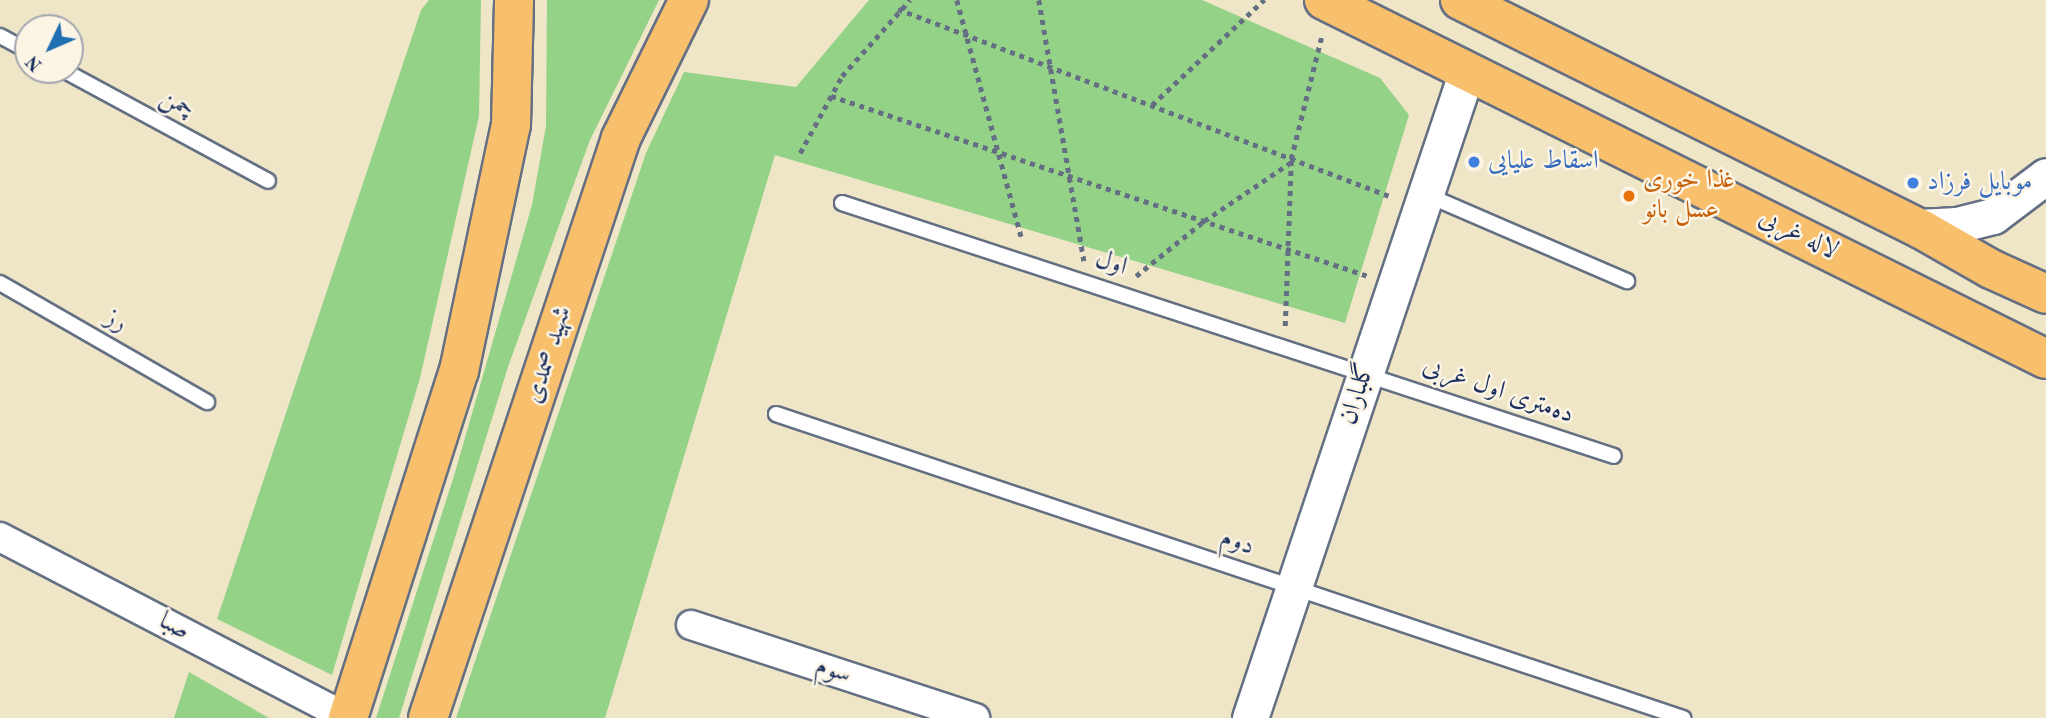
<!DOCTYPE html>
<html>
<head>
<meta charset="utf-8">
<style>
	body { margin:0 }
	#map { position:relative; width:2046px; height:718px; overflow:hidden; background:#eee6c7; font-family:"Old Standard TT",Amiri,serif }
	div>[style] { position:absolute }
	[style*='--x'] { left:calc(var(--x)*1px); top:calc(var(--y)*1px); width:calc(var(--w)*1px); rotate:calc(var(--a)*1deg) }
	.green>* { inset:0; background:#94d287 }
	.path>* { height:4.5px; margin-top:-2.25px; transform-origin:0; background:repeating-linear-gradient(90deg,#656f83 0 5px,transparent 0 10px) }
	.roads { filter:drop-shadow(2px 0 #656f83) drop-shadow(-2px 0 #656f83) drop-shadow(0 2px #656f83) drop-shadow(0 -2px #656f83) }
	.service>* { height:14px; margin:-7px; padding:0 7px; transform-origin:7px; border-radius:7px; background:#fff }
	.minor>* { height:28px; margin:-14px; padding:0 14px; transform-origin:14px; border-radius:14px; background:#fff }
	.tertiary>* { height:35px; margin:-17.5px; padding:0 17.5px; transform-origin:17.5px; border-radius:17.5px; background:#fff }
	.primary>* { height:38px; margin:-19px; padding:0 19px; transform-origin:19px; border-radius:19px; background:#f8bf6c }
	.dots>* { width:19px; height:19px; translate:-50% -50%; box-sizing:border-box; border:4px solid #fcf5e5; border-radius:50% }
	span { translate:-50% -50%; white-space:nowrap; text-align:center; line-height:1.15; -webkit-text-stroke:5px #fcf5e5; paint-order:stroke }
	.street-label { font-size:26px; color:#1b2f5e }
	.shop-label { font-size:26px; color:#366cbe }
	.left { translate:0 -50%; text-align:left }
	.food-label { font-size:26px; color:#c56008 }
	.north { position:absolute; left:14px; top:14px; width:70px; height:70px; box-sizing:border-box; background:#fcf5e5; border:2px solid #a2a6af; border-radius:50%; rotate:226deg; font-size:19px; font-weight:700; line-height:28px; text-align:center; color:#1b2f5e }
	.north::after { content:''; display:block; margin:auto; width:24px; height:32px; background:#1f6fb2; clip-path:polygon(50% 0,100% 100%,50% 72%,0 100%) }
</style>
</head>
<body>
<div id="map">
	<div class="green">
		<div style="clip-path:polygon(429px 0,481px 0,479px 116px,420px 378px,332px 675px,217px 619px,421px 10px)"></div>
		<div style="clip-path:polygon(547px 0,659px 0,590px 140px,567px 203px,508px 367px,399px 718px,376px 718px,454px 476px,532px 205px,546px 126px)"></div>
		<div style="clip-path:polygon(869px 0,1202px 0,1380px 78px,1409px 115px,1345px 323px,775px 155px,605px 718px,456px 718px,646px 153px,684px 72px,796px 87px)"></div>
		<div style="clip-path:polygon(189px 672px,269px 718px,174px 718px)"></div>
	</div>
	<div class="path">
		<div style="--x:957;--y:0;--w:248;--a:74.8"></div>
		<div style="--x:1039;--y:0;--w:265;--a:80.2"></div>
		<div style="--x:898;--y:9;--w:529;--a:20.84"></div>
		<div style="--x:831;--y:96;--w:566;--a:18.53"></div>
		<div style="--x:1152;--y:105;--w:154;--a:-43.2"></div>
		<div style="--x:800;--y:153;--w:88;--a:-61.4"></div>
		<div style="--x:842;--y:76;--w:102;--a:-48.2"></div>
		<div style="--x:1136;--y:276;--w:87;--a:-39"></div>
		<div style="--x:1204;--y:221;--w:104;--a:-34"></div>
		<div style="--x:1285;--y:326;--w:167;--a:-87.9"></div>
		<div style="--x:1291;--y:159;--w:128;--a:-76"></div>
	</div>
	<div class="roads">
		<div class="service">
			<div style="--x:0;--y:36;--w:32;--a:28"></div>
			<div style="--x:63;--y:70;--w:233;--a:28.4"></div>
			<div style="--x:1427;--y:195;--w:218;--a:23.3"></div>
			<div style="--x:842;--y:203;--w:812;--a:18.15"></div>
			<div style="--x:0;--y:283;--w:239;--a:29.9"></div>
			<div style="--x:776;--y:414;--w:957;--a:18.53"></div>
		</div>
		<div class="minor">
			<div style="--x:0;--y:537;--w:391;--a:27.5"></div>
			<div style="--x:691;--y:625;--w:299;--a:18.1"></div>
		</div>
		<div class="tertiary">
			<div style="--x:1918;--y:227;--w:39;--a:-3"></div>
			<div style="--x:1957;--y:225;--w:37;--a:-14"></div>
			<div style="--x:1993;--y:216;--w:66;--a:-37"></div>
			<div style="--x:1250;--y:718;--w:682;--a:-71.46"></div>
		</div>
		<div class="primary">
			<div style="--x:1324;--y:0;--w:806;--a:26.44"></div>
			<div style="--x:1460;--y:0;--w:515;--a:26.42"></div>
			<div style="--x:1921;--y:229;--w:81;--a:29.7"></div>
			<div style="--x:1991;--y:269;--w:60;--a:24.4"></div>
			<div style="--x:348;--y:718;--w:364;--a:-72.3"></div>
			<div style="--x:459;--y:371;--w:251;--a:-78.1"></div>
			<div style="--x:511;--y:125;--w:125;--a:-88.6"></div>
			<div style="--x:428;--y:718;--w:611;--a:-71.59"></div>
			<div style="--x:621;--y:138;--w:154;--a:-63.8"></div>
		</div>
	</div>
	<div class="dots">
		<div style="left:1474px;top:162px;background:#3f7fe0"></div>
		<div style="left:1913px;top:183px;background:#3f7fe0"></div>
		<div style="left:1629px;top:196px;background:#e8710a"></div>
	</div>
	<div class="street-label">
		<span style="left:177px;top:104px;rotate:28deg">چمن</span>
		<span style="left:1798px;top:235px;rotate:26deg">لاله غربی</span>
		<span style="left:1111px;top:264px;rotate:18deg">اول</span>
		<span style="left:116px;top:321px;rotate:30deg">رز</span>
		<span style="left:549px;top:355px;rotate:-72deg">شهید صمدی</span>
		<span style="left:1498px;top:391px;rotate:19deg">ده‌متری اول غربی</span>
		<span style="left:1358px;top:394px;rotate:-72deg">گلباران</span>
		<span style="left:1237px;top:543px;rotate:19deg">دوم</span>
		<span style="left:174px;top:627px;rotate:28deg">صبا</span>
		<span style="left:833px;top:671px;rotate:18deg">سوم</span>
	</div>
	<div class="shop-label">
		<span class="left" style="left:1488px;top:162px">اسقاط علیایی</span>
		<span class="left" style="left:1927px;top:183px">موبایل فرزاد</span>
	</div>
	<div class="food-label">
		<span class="left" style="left:1643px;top:196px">غذا خوری<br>عسل بانو</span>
	</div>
	<div class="north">N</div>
</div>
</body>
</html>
